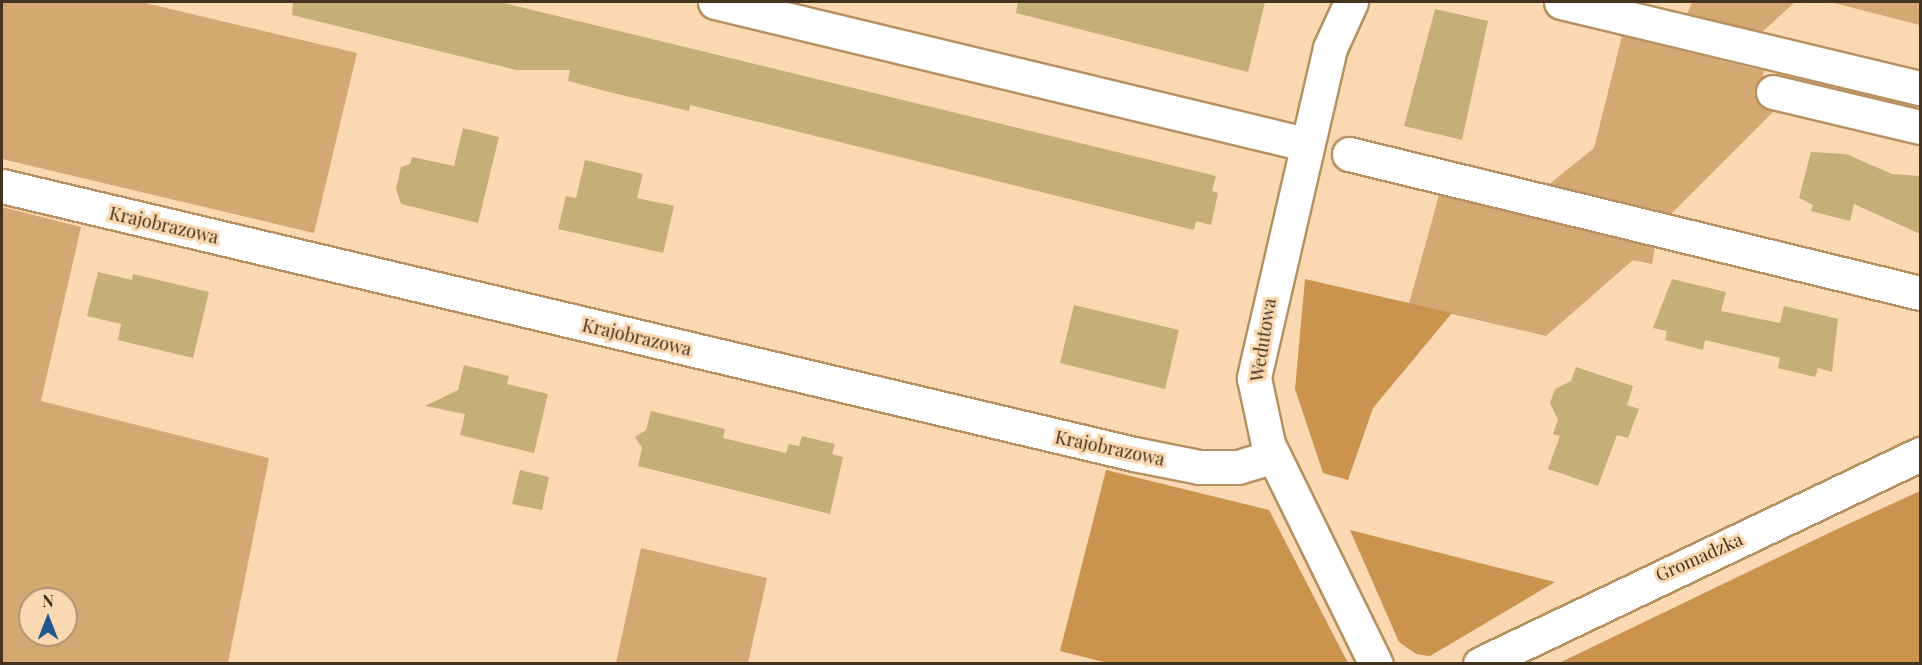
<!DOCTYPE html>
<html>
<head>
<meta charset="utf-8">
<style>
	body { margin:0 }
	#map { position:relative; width:1922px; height:665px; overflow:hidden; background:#fad8b1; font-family:"Playfair Display",serif }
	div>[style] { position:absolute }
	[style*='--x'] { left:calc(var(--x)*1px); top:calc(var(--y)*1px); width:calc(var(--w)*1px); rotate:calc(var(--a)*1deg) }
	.green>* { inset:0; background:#d4a873 }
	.forest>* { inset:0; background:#ca934e }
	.building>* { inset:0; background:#c4af76 }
	.roads { filter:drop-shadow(2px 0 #b79061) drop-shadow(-2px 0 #b79061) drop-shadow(0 2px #b79061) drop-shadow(0 -2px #b79061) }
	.minor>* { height:33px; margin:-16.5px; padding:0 16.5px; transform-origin:16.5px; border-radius:16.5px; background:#fff }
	span { translate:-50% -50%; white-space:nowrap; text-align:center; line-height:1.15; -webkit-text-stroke:6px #fad8b1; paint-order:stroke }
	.street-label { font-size:18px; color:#42321e }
	.frame { position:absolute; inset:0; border:3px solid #42321e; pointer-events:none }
	.north { position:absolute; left:18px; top:587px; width:60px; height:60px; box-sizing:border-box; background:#fad8b1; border:2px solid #b09676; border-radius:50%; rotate:0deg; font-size:16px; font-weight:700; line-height:24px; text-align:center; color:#42321e }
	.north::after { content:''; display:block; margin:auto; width:21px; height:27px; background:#1e588f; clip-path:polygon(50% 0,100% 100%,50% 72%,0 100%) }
</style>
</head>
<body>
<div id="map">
	<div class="green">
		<div style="clip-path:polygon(2px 2px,141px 2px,357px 53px,314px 233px,2px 159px)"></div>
		<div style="clip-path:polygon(1692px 2px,1795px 2px,1762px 32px,1687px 15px)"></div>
		<div style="clip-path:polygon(1830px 2px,1920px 2px,1920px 25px)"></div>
		<div style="clip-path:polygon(1622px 36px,1764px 71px,1757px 102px,1778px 107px,1671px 214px,1547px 186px,1594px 148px)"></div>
		<div style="clip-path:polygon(1439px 195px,1655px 247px,1652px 264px,1633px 260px,1546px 336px,1409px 304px)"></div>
		<div style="clip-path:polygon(evenodd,2px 207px,81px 227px,41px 401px,269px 458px,228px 663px,2px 663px,2px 207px,30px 599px,66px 599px,66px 635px,30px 635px,30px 599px)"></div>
		<div style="clip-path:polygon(641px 548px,767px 578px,748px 663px,616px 663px)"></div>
	</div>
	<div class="forest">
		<div style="clip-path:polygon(1305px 279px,1452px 313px,1373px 408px,1348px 480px,1323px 473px,1295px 389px)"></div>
		<div style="clip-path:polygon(1106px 470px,1269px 510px,1348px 663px,1112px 664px,1060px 651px)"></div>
		<div style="clip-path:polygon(1920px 491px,1920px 663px,1559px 663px,1831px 532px)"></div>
		<div style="clip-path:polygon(1350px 530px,1555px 582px,1430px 656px,1416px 654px,1399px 642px)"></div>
	</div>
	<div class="building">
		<div style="clip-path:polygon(293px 2px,500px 2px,1216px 176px,1212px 191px,1218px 193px,1211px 225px,1196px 221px,1194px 230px,690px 105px,689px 111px,605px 91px,568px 81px,570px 70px,516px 70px,292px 15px)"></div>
		<div style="clip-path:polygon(1018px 2px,1265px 2px,1248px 72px,1016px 13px)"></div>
		<div style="clip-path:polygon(1435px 9px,1488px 21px,1462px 140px,1404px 126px)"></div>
		<div style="clip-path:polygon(463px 128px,499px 137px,478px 223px,401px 204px,396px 189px,401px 167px,410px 164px,412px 157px,454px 166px)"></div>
		<div style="clip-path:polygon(1811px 152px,1846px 154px,1892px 174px,1920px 176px,1920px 234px,1854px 204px,1850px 221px,1811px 211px,1813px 205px,1799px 198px)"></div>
		<div style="clip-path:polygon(585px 160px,643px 174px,637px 198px,674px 206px,663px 253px,558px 229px,566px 196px,576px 198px)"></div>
		<div style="clip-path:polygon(98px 272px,132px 280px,133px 274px,209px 292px,193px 358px,118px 340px,121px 324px,87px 316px)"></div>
		<div style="clip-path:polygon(1672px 279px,1726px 292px,1721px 311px,1780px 323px,1784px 306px,1838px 319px,1832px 372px,1818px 368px,1815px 377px,1778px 368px,1780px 358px,1705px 340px,1703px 350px,1665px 340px,1667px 331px,1653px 328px)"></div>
		<div style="clip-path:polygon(1074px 305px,1179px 330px,1165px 389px,1060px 363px)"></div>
		<div style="clip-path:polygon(464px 365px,509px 376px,507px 384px,548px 394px,534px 453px,460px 435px,465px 414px,425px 406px,458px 390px)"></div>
		<div style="clip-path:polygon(1576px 367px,1633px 386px,1627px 405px,1639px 409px,1628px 438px,1617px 435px,1598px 486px,1548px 469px,1560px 436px,1553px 434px,1558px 420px,1550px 403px,1555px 389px,1571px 381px)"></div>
		<div style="clip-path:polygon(651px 411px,725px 429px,723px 438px,786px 453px,789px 444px,799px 446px,802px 436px,835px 444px,832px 454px,843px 457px,830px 514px,638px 466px,642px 448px,635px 437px,646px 430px)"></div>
		<div style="clip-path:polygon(520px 470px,549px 477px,542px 510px,512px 504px)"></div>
	</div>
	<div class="roads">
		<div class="minor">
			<div style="--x:715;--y:2;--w:607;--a:13.53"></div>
			<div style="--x:1351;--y:2;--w:51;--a:114.5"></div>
			<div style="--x:1330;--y:48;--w:339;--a:103"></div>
			<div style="--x:1254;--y:378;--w:67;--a:78"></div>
			<div style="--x:1268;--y:444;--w:245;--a:63.9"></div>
			<div style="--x:1561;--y:2;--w:369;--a:13.5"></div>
			<div style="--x:1773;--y:92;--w:151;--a:13.4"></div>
			<div style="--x:1349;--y:154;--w:588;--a:13.68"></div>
			<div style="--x:2;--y:186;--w:1163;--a:13.32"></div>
			<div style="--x:1134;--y:454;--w:66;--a:11.3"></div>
			<div style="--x:1199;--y:467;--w:39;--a:0"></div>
			<div style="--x:1238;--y:467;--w:37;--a:-17"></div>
			<div style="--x:1480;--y:664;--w:488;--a:-25.5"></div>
		</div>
	</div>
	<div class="street-label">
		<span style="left:164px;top:225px;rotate:13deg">Krajobrazowa</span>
		<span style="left:637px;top:337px;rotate:13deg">Krajobrazowa</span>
		<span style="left:1263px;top:340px;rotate:-81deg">Wedutowa</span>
		<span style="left:1110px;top:448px;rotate:12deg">Krajobrazowa</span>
		<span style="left:1699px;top:557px;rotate:-24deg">Gromadzka</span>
	</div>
	<div class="frame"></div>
	<div class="north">N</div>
</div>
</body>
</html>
